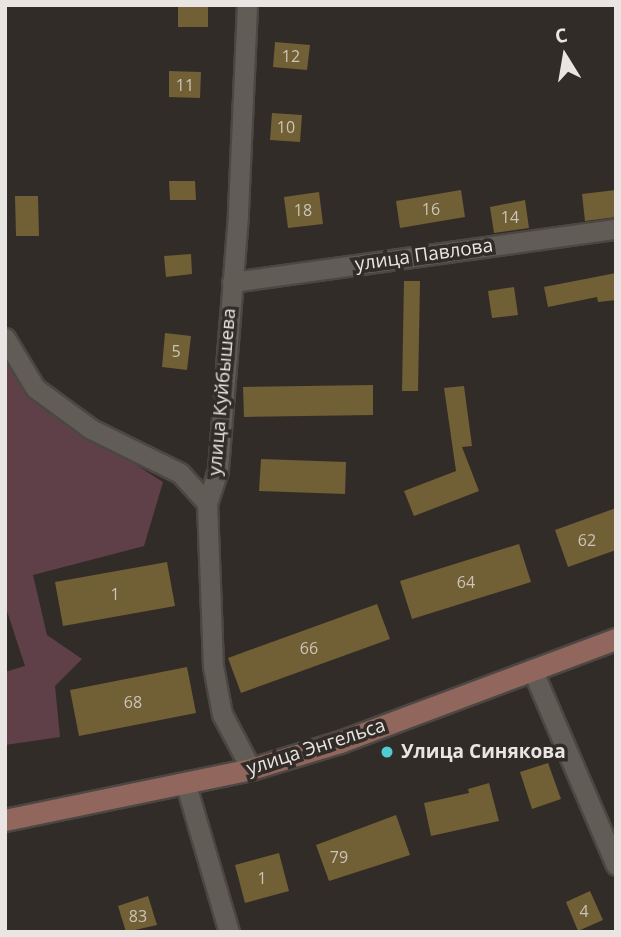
<!DOCTYPE html>
<html>
<head>
<meta charset="utf-8">
<style>
	body { margin:0 }
	#map { position:relative; width:621px; height:937px; overflow:hidden; background:#322c28; font-family:"Open Sans",sans-serif }
	div>[style] { position:absolute }
	[style*='--x'] { left:calc(var(--x)*1px); top:calc(var(--y)*1px); width:calc(var(--w)*1px); rotate:calc(var(--a)*1deg) }
	.green>* { inset:0; background:#604048 }
	.building>* { inset:0; background:#715f35 }
	.roads { filter:drop-shadow(2px 0 #4c4743) drop-shadow(-2px 0 #4c4743) drop-shadow(0 2px #4c4743) drop-shadow(0 -2px #4c4743) }
	.street>* { height:19px; margin:-9.5px; padding:0 9.5px; transform-origin:9.5px; border-radius:9.5px; background:#625c57 }
	.secondary>* { height:21px; margin:-10.5px; padding:0 10.5px; transform-origin:10.5px; border-radius:10.5px; background:#91675d }
	.dots>* { width:19px; height:19px; translate:-50% -50%; box-sizing:border-box; border:4px solid #322c28; border-radius:50% }
	span { translate:-50% -50%; white-space:nowrap; text-align:center; line-height:1.15; -webkit-text-stroke:7px #322c28; paint-order:stroke }
	.number-label { font-size:16px; color:#cbc4b7 }
	.number-label span { -webkit-text-stroke-width:0 }
	.street-label { font-size:19px; color:#e9e5e2 }
	.poi-label { font-size:19px; color:#e9e5e2; font-weight:700 }
	.left { translate:0 -50%; text-align:left }
	.frame { position:absolute; inset:0; border:7px solid #e9e5e2; pointer-events:none }
	.north { position:absolute; left:530px; top:21px; width:70px; height:70px; -webkit-text-stroke:5px #322c28; paint-order:stroke; rotate:349deg; font-size:19px; font-weight:700; line-height:28px; text-align:center; color:#e9e5e2 }
	.north::after { content:''; display:block; margin:auto; width:24px; height:32px; background:#e9e5e2; clip-path:polygon(50% 0,100% 100%,50% 72%,0 100%) }
</style>
</head>
<body>
<div id="map">
	<div class="green">
		<div style="clip-path:polygon(5px 360px,46px 408px,163px 482px,144px 546px,33px 575px,47px 635px,82px 659px,55px 686px,60px 737px,5px 745px,5px 672px,25px 666px,5px 605px)"></div>
	</div>
	<div class="building">
		<div style="clip-path:polygon(178px 5px,208px 5px,208px 27px,178px 27px)"></div>
		<div style="clip-path:polygon(275px 42px,310px 45px,307px 70px,273px 67px)"></div>
		<div style="clip-path:polygon(169px 71px,201px 72px,200px 98px,169px 97px)"></div>
		<div style="clip-path:polygon(272px 113px,302px 115px,300px 142px,270px 140px)"></div>
		<div style="clip-path:polygon(169px 181px,195px 181px,196px 200px,170px 200px)"></div>
		<div style="clip-path:polygon(461px 190px,465px 217px,400px 228px,396px 201px)"></div>
		<div style="clip-path:polygon(616px 190px,616px 217px,585px 221px,582px 194px)"></div>
		<div style="clip-path:polygon(319px 192px,323px 224px,288px 228px,284px 197px)"></div>
		<div style="clip-path:polygon(15px 196px,38px 196px,39px 236px,16px 236px)"></div>
		<div style="clip-path:polygon(525px 200px,529px 228px,494px 233px,490px 207px)"></div>
		<div style="clip-path:polygon(191px 254px,192px 274px,166px 277px,164px 256px)"></div>
		<div style="clip-path:polygon(616px 273px,616px 300px,598px 302px,597px 297px,548px 307px,544px 287px)"></div>
		<div style="clip-path:polygon(404px 281px,420px 281px,418px 391px,402px 391px)"></div>
		<div style="clip-path:polygon(514px 287px,518px 315px,492px 318px,488px 291px)"></div>
		<div style="clip-path:polygon(165px 333px,191px 336px,187px 370px,162px 367px)"></div>
		<div style="clip-path:polygon(373px 385px,373px 415px,244px 417px,243px 387px)"></div>
		<div style="clip-path:polygon(464px 386px,472px 446px,462px 447px,479px 491px,414px 516px,404px 491px,456px 471px,444px 388px)"></div>
		<div style="clip-path:polygon(261px 459px,346px 462px,345px 494px,259px 491px)"></div>
		<div style="clip-path:polygon(616px 508px,616px 550px,568px 567px,555px 530px)"></div>
		<div style="clip-path:polygon(519px 544px,531px 582px,412px 619px,400px 581px)"></div>
		<div style="clip-path:polygon(167px 562px,175px 606px,63px 626px,55px 582px)"></div>
		<div style="clip-path:polygon(377px 604px,390px 639px,241px 693px,228px 658px)"></div>
		<div style="clip-path:polygon(187px 667px,196px 713px,79px 736px,70px 690px)"></div>
		<div style="clip-path:polygon(548px 763px,561px 799px,532px 809px,520px 772px)"></div>
		<div style="clip-path:polygon(489px 783px,499px 821px,431px 836px,424px 803px,469px 793px,468px 789px)"></div>
		<div style="clip-path:polygon(396px 815px,410px 855px,329px 881px,316px 845px)"></div>
		<div style="clip-path:polygon(279px 853px,289px 891px,245px 903px,235px 865px)"></div>
		<div style="clip-path:polygon(590px 891px,603px 920px,578px 931px,566px 902px)"></div>
		<div style="clip-path:polygon(148px 896px,157px 925px,126px 932px,118px 906px)"></div>
	</div>
	<div class="roads">
		<div class="street">
			<div style="--x:247;--y:5;--w:210;--a:92.5"></div>
			<div style="--x:238;--y:215;--w:256;--a:94.5"></div>
			<div style="--x:218;--y:470;--w:35;--a:108"></div>
			<div style="--x:207;--y:503;--w:163;--a:87.9"></div>
			<div style="--x:213;--y:666;--w:49;--a:79.4"></div>
			<div style="--x:222;--y:714;--w:62;--a:62.2"></div>
			<div style="--x:232;--y:282;--w:388;--a:-7.9"></div>
			<div style="--x:5;--y:338;--w:58;--a:59"></div>
			<div style="--x:35;--y:388;--w:69;--a:36.2"></div>
			<div style="--x:91;--y:429;--w:99;--a:26.3"></div>
			<div style="--x:180;--y:473;--w:40;--a:48"></div>
			<div style="--x:532;--y:669;--w:213;--a:66.8"></div>
			<div style="--x:186;--y:785;--w:153;--a:73.7"></div>
		</div>
		<div class="secondary">
			<div style="--x:5;--y:820;--w:251;--a:-11.7"></div>
			<div style="--x:251;--y:769;--w:93;--a:-16.9"></div>
			<div style="--x:340;--y:742;--w:295;--a:-20.5"></div>
		</div>
	</div>
	<div class="dots">
		<div style="left:387px;top:752px;background:#51ccd5"></div>
	</div>
	<div class="number-label">
		<span style="left:291px;top:56px">12</span>
		<span style="left:185px;top:85px">11</span>
		<span style="left:286px;top:127px">10</span>
		<span style="left:431px;top:209px">16</span>
		<span style="left:303px;top:210px">18</span>
		<span style="left:510px;top:217px">14</span>
		<span style="left:176px;top:351px">5</span>
		<span style="left:587px;top:540px">62</span>
		<span style="left:466px;top:582px">64</span>
		<span style="left:115px;top:594px">1</span>
		<span style="left:309px;top:648px">66</span>
		<span style="left:133px;top:702px">68</span>
		<span style="left:339px;top:857px">79</span>
		<span style="left:262px;top:878px">1</span>
		<span style="left:584px;top:911px">4</span>
		<span style="left:138px;top:916px">83</span>
	</div>
	<div class="street-label">
		<span style="left:424px;top:255px;rotate:-8deg">улица Павлова</span>
		<span style="left:222px;top:392px;rotate:-85deg">улица Куйбышева</span>
		<span style="left:316px;top:747px;rotate:-18deg">улица Энгельса</span>
	</div>
	<div class="poi-label">
		<span class="left" style="left:401px;top:752px">Улица Синякова</span>
	</div>
	<div class="frame"></div>
	<div class="north">С</div>
</div>
</body>
</html>
